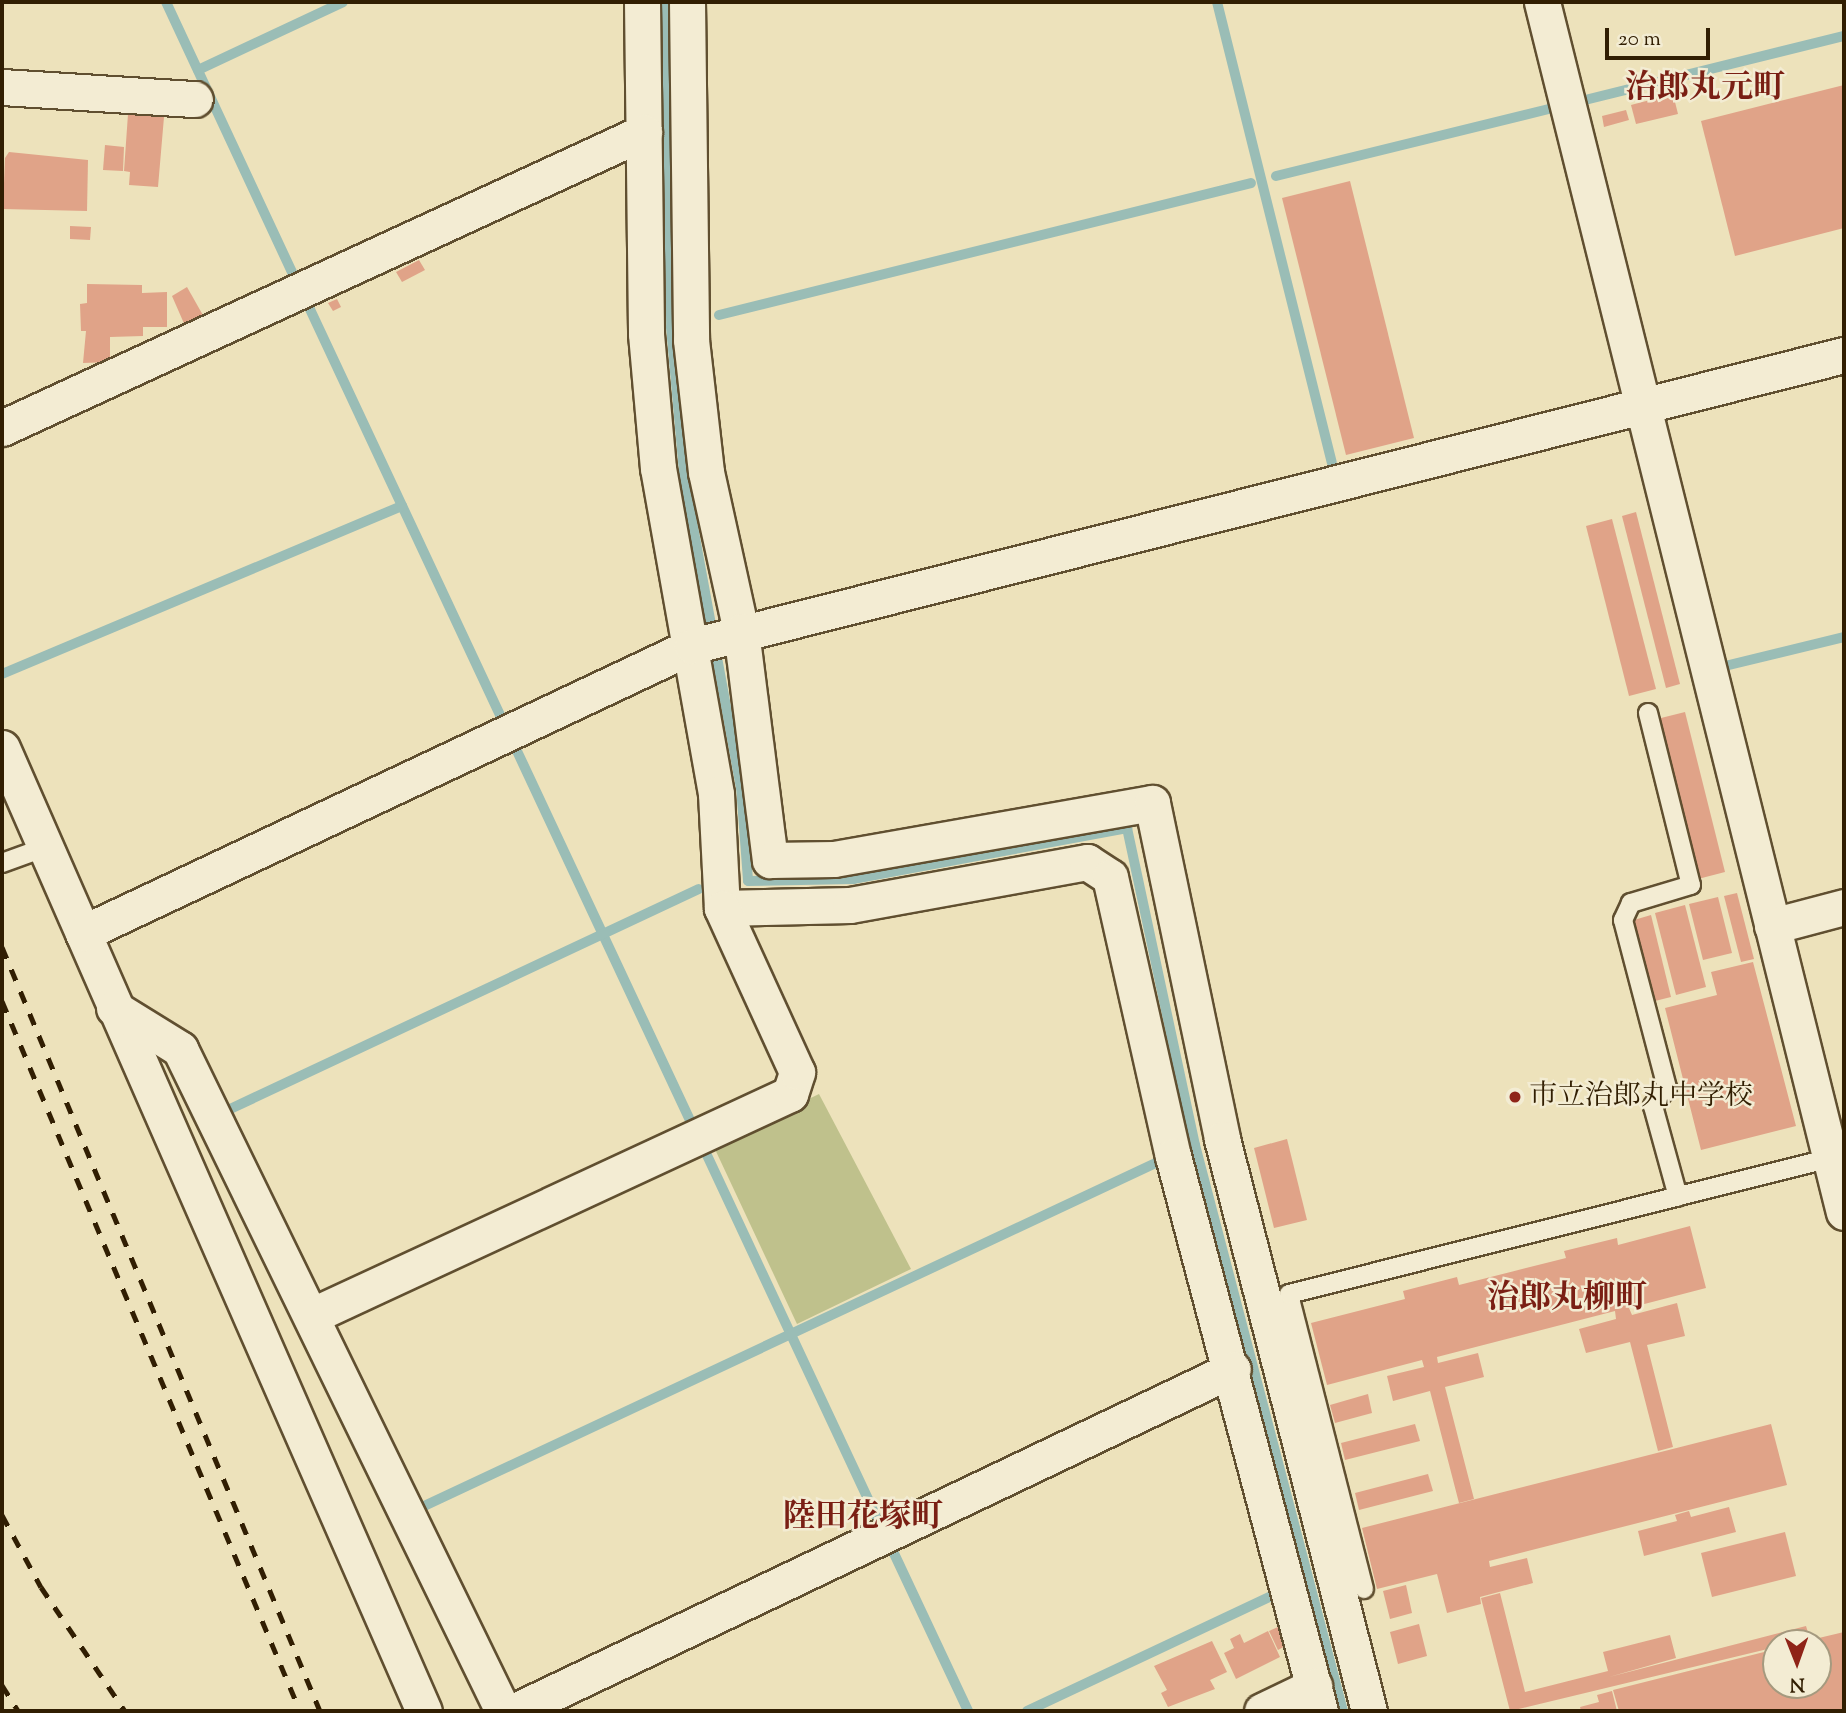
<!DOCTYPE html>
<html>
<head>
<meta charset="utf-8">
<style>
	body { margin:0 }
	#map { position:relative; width:1846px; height:1713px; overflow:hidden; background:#ede2bb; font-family:"Sorts Mill Goudy","Noto Serif JP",serif }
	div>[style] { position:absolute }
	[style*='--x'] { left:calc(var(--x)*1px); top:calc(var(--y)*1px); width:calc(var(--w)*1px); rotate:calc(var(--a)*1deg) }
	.green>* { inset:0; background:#bfc18c }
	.stream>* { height:10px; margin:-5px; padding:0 5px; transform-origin:5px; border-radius:5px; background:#9abdb6 }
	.building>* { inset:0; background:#e0a388 }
	.roads { filter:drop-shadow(2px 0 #604f30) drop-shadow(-2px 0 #604f30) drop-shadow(0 2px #604f30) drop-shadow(0 -2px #604f30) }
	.service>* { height:18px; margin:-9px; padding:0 9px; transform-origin:9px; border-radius:9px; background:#f3ecd3 }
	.minor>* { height:35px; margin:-17.5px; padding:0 17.5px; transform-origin:17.5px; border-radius:17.5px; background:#f3ecd3 }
	.rail>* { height:5px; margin-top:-2.5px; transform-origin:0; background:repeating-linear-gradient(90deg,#311e02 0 12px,transparent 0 24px) }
	.dots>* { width:19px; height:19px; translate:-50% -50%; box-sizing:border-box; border:4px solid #f3ecd3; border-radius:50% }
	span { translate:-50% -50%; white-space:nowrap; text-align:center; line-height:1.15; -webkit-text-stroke:5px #f3ecd3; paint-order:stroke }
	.poi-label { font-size:28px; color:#311e02 }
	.left { translate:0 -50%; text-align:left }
	.quarter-label { font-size:32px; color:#7a1f14; font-weight:700 }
	.frame { position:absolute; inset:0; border:4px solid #311e02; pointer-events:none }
	.north { position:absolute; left:1762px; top:1629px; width:70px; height:70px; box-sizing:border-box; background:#f3ecd3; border:2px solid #a59a7f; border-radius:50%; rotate:179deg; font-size:19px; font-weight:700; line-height:28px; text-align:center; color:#311e02 }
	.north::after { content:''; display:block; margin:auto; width:24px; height:32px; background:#8f2418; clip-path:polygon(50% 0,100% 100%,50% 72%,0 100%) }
	.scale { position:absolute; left:1605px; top:28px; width:105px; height:32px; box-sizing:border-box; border:4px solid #311e02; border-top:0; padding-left:9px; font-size:21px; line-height:24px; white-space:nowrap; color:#311e02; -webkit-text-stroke:5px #f3ecd3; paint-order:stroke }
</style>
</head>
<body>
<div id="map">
	<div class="green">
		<div style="clip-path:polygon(819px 1094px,911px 1269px,797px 1324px,713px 1145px)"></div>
	</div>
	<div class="stream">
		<div style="--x:166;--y:2;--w:302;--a:65"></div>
		<div style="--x:665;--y:2;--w:325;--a:88.9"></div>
		<div style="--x:671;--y:327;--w:157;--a:84.9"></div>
		<div style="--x:685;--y:483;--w:309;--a:79.6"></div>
		<div style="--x:741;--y:787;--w:94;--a:85.7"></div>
		<div style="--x:748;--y:881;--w:105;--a:-1.1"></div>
		<div style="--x:853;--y:879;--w:279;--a:-10.5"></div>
		<div style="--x:1127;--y:828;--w:324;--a:77.9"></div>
		<div style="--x:1195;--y:1145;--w:585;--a:75.35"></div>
		<div style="--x:1217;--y:2;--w:474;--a:76"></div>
		<div style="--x:198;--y:70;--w:160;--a:-25.1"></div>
		<div style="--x:1585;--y:100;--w:267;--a:-13.9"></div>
		<div style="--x:1276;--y:176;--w:284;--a:-13.8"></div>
		<div style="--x:308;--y:305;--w:455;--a:64.9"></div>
		<div style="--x:719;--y:315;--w:548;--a:-13.93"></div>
		<div style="--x:1729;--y:665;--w:118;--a:-13.7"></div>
		<div style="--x:2;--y:674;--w:434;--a:-22.8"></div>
		<div style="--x:517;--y:751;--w:408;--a:64.9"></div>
		<div style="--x:228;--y:1110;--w:520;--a:-25.14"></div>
		<div style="--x:705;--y:1151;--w:406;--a:64.9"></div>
		<div style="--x:422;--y:1507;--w:815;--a:-25.12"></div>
		<div style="--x:891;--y:1547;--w:181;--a:64.8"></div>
		<div style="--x:1027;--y:1711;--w:270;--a:-25.2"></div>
	</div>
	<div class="building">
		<div style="clip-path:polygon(1844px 85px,1844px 228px,1735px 256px,1701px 121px)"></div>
		<div style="clip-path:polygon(1673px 94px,1678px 114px,1636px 124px,1631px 105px)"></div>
		<div style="clip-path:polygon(1626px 110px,1629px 120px,1604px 127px,1602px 116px)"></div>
		<div style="clip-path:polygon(128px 114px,164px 117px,158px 187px,129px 185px,130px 172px,124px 171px)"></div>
		<div style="clip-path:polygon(105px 145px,124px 147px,123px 171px,103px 170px)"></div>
		<div style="clip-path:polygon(9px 152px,88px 160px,87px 211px,3px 209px,5px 158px)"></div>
		<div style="clip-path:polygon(1350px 181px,1414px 438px,1346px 455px,1282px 198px)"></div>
		<div style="clip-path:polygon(70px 226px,91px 227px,90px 240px,70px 239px)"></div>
		<div style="clip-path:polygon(419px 260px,425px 270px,402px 282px,396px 272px)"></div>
		<div style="clip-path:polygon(87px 284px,142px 285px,142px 293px,167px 292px,167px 327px,143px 327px,143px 336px,110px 337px,110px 362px,83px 363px,86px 331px,81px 331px,80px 304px,87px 303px)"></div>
		<div style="clip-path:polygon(187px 287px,204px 317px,186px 328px,172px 296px)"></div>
		<div style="clip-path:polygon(337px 299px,341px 307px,333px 311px,328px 303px)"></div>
		<div style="clip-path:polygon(1636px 512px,1680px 684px,1666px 688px,1622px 516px)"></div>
		<div style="clip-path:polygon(1612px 519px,1656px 689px,1629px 696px,1586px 526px)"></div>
		<div style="clip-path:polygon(1685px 712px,1725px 872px,1698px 879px,1657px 719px)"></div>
		<div style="clip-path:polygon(1737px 893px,1754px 959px,1741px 962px,1724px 896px)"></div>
		<div style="clip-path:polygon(1718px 897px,1732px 953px,1703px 960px,1689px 904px)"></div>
		<div style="clip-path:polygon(1685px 905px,1706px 987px,1676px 995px,1655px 913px)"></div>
		<div style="clip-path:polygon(1651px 915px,1671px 997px,1655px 1001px,1634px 920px)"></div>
		<div style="clip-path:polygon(1753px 962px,1796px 1126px,1701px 1150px,1665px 1008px,1717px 995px,1711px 972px)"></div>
		<div style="clip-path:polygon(1287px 1139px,1307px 1220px,1274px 1228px,1254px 1148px)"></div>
		<div style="clip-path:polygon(1690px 1226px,1706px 1288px,1629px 1308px,1632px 1315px,1677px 1303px,1685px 1336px,1647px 1345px,1673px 1447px,1658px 1451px,1630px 1342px,1586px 1353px,1579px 1329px,1616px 1319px,1615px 1311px,1437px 1357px,1438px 1363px,1478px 1353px,1484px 1377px,1445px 1387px,1474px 1499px,1459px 1503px,1430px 1391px,1393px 1401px,1387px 1376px,1424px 1367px,1422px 1360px,1327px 1385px,1311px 1323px,1405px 1299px,1403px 1291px,1457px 1277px,1459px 1285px,1566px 1258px,1564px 1251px,1617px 1238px,1618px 1245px)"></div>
		<div style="clip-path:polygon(1368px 1394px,1372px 1413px,1335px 1423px,1330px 1405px)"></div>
		<div style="clip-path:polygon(1415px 1424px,1420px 1441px,1345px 1460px,1341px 1443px)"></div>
		<div style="clip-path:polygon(1771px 1424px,1787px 1485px,1489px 1561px,1490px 1567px,1527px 1558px,1533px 1583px,1480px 1597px,1481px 1604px,1447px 1613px,1437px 1574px,1377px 1589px,1362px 1528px)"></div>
		<div style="clip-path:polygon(1428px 1474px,1433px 1491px,1359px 1510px,1355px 1493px)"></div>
		<div style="clip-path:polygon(1729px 1507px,1736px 1532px,1644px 1556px,1638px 1531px,1677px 1521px,1675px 1515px,1689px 1511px,1691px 1517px)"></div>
		<div style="clip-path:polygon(1785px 1532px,1796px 1576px,1712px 1597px,1701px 1553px)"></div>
		<div style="clip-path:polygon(1406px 1585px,1412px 1613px,1390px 1619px,1383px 1591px)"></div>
		<div style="clip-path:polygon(1500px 1593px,1525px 1692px,1608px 1671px,1603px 1652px,1670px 1635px,1676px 1658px,1609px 1677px,1806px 1626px,1810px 1639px,1776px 1643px,1776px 1647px,1510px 1711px,1481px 1598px)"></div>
		<div style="clip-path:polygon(1419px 1624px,1427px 1656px,1398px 1664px,1390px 1632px)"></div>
		<div style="clip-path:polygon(1278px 1627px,1287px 1645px,1278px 1650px,1269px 1631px)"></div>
		<div style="clip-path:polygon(1268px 1631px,1280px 1657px,1236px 1679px,1224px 1653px,1234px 1648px,1230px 1639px,1240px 1634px,1244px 1643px)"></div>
		<div style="clip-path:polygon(1844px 1632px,1844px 1711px,1619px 1711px,1613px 1690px,1776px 1649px,1776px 1685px,1818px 1685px,1818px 1643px,1802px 1642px)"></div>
		<div style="clip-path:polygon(1212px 1641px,1227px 1672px,1210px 1680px,1215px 1689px,1168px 1707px,1161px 1693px,1167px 1690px,1154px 1666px)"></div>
		<div style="clip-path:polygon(1612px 1691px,1617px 1711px,1581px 1711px,1580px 1707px,1599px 1702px,1597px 1695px)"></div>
	</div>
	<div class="roads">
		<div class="service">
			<div style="--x:1648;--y:713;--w:177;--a:76"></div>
			<div style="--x:1691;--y:885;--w:63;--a:163.3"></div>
			<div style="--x:1631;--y:903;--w:19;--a:115"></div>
			<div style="--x:1623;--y:920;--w:174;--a:75.3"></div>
			<div style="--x:1667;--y:1088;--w:23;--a:128"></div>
			<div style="--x:1653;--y:1106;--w:94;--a:74.6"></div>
			<div style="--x:2;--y:863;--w:47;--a:-20"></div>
			<div style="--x:1364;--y:1589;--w:304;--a:-104.3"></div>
			<div style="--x:1289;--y:1294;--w:559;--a:-14.09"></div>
		</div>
		<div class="minor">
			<div style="--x:642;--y:2;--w:332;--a:89.3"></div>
			<div style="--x:646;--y:334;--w:135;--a:84.9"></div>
			<div style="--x:658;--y:468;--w:331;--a:79.9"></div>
			<div style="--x:716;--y:794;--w:114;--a:87"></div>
			<div style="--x:722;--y:908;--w:128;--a:-1.3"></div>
			<div style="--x:850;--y:905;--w:241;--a:-10.3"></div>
			<div style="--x:1087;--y:862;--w:27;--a:33"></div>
			<div style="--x:1110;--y:877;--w:286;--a:77.3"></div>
			<div style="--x:1173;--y:1156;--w:574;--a:75.17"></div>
			<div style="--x:687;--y:2;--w:338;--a:89.3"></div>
			<div style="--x:691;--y:340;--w:133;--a:83.5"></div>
			<div style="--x:706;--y:472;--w:163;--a:77.6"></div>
			<div style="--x:741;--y:631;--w:231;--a:82.8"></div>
			<div style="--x:770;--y:860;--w:64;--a:-0.9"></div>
			<div style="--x:834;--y:859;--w:323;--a:-10"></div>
			<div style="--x:1152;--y:803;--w:343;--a:78.2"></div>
			<div style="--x:1222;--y:1139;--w:591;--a:75.59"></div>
			<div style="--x:1542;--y:2;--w:1247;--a:75.99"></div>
			<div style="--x:2;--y:87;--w:193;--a:3.6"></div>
			<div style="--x:2;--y:428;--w:707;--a:-24.75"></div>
			<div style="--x:2;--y:748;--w:1051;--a:66.34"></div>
			<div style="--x:1772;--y:926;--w:74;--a:-14.8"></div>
			<div style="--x:83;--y:933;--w:673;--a:-25.23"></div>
			<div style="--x:692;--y:646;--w:1188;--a:-14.18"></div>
			<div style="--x:114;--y:1008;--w:78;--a:31.8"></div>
			<div style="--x:180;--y:1049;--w:737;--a:63.99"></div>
			<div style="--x:311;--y:1316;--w:528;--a:-24.87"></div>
			<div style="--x:790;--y:1094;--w:23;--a:-72"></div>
			<div style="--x:797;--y:1072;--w:180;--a:-114.6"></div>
			<div style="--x:515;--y:1711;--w:795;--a:-25.47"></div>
			<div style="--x:1262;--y:1711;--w:58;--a:-25.7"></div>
		</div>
	</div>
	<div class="rail">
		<div style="--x:2;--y:947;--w:828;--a:67.4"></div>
		<div style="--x:2;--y:1001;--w:770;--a:67.23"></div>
		<div style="--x:2;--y:1515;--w:82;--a:61.6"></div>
		<div style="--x:41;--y:1587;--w:150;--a:55.9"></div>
		<div style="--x:2;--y:1685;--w:31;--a:58"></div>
	</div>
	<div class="dots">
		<div style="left:1515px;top:1097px;background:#8f2418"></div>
	</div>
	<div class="poi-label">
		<span class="left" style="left:1529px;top:1097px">市立治郎丸中学校</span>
	</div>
	<div class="quarter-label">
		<span style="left:1705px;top:89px">治郎丸元町</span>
		<span style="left:1567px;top:1299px">治郎丸柳町</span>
		<span style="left:863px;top:1518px">陸田花塚町</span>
	</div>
	<div class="frame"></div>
	<div class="north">N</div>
	<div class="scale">20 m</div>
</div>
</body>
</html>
